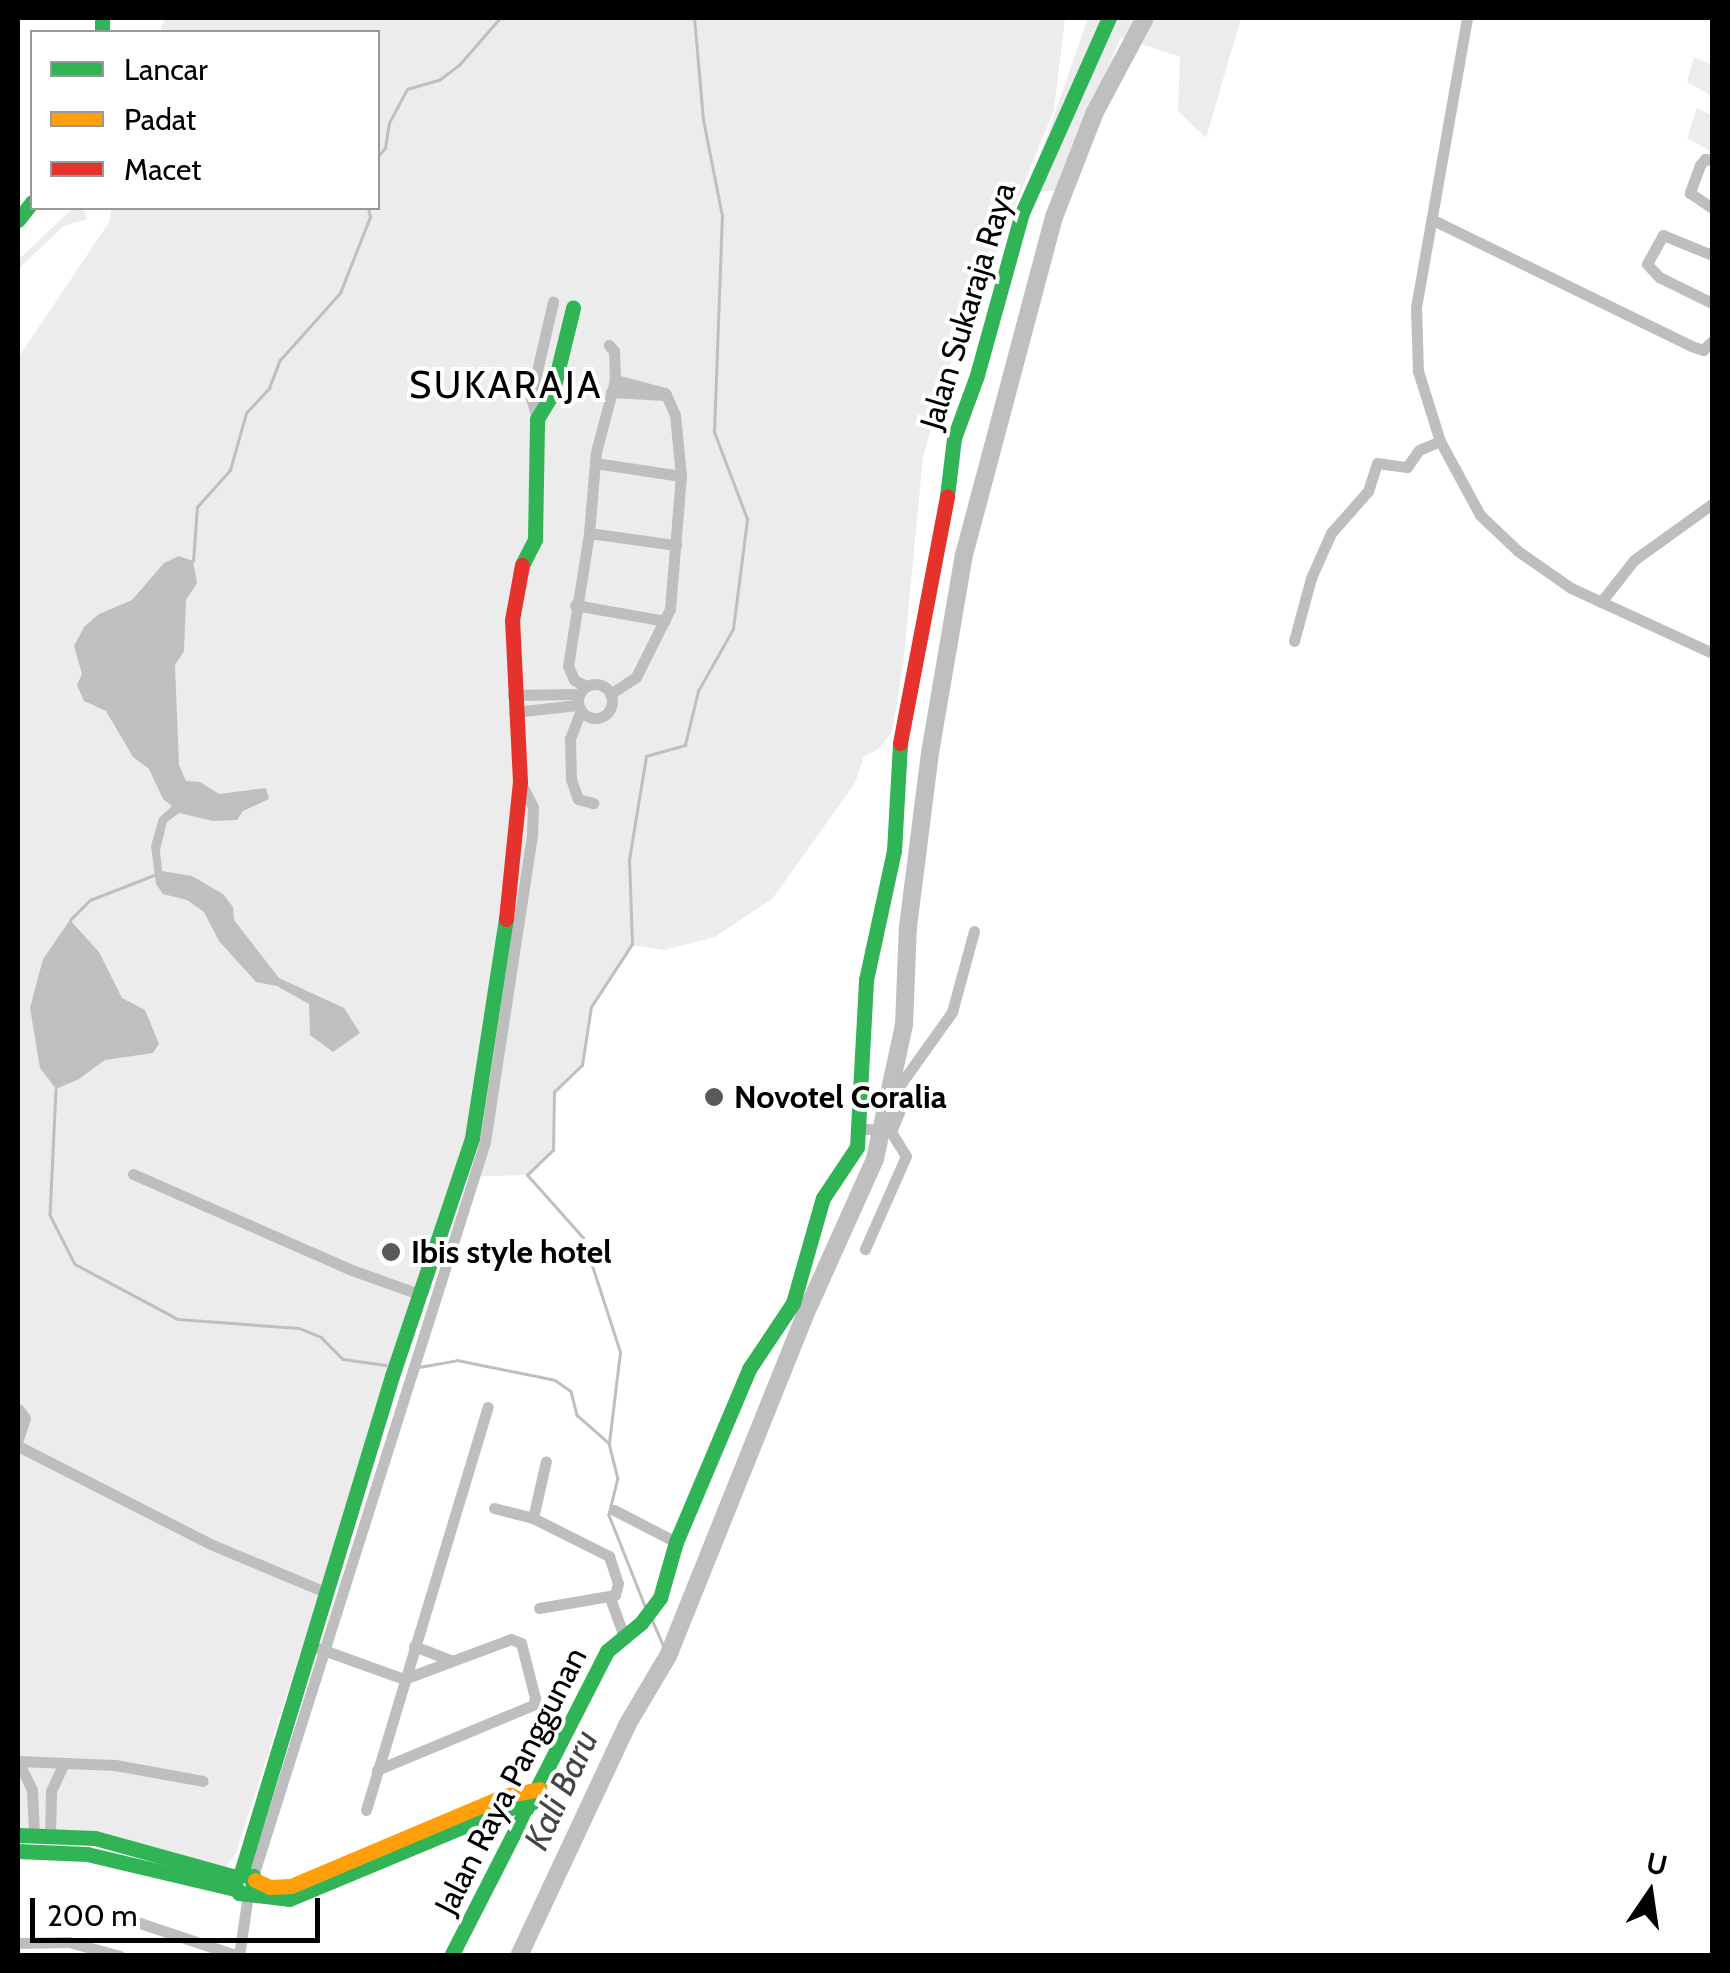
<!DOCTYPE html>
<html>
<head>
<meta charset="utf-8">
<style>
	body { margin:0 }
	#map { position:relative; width:1730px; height:1973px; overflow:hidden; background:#fff; font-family:Cabin,sans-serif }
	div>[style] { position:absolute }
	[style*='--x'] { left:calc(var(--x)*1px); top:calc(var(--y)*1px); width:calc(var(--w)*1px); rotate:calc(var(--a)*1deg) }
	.green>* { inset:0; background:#ececec }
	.water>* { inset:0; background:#bfbfbf }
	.stream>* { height:2.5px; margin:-1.25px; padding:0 1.25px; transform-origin:1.25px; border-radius:1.25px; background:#bfbfbf }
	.river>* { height:18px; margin:-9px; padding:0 9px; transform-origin:9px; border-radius:9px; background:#bfbfbf }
	.street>* { height:11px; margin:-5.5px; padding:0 5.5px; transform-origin:5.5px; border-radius:5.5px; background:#bebebe }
	.street>.ring { margin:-5.5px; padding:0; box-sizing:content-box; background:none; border:11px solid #bebebe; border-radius:50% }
	.fast>* { height:15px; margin:-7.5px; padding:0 7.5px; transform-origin:7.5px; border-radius:7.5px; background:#30b455 }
	.slow>* { height:15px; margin:-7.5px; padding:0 7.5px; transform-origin:7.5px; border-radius:7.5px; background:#ff9f0a }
	.jam>* { height:15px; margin:-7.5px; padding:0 7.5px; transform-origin:7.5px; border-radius:7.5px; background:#e5322d }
	.dots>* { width:28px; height:28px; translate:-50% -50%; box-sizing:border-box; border:5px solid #fff; border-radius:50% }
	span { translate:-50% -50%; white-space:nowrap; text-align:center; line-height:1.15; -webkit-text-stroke:8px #fff; paint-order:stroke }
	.street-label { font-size:32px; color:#000 }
	.poi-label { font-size:32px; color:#000; font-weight:700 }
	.left { translate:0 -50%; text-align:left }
	.water-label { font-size:35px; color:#444; font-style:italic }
	.quarter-label { font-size:38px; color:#000; letter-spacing:2.5px }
	.frame { position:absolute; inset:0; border:20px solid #000; pointer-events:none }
	.legend { position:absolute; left:30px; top:30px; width:350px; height:180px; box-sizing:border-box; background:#fff; border:2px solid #999; margin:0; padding:12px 18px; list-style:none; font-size:30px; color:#000 }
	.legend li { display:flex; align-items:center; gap:20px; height:50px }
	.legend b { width:50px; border:2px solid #999 }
	.north { position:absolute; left:1600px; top:1843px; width:100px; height:100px; -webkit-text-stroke:8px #fff; paint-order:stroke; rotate:13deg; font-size:28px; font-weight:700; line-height:40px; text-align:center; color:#000 }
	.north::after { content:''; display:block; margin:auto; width:35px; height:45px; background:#000; clip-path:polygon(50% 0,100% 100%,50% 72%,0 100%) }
	.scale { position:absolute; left:30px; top:1898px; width:290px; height:45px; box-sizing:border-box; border:5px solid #000; border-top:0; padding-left:12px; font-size:30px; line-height:35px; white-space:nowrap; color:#000; -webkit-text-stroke:8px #fff; paint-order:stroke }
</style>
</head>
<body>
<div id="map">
	<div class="green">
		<div style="clip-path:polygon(165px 18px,1065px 18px,1054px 110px,949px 367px,923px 457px,903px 666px,892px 731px,879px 749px,864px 756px,855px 783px,773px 898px,715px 937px,664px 950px,631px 945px,591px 1007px,582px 1065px,554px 1092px,553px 1150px,527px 1175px,453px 1177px,236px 1853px,225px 1868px,18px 1832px,18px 358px,110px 221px,111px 208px,378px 208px,378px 32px,160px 32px)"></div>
		<div style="clip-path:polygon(1088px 18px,1241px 18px,1206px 138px,1178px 111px,1180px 57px,1121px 37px,1058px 191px,1038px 191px,1041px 153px)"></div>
		<div style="clip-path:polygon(1694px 57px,1712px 65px,1712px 96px,1687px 82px)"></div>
		<div style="clip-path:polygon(1697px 108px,1712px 115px,1712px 152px,1687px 138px)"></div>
		<div style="clip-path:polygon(73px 208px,82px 208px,88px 219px,64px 226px,18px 269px,18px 260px)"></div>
	</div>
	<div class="water">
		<div style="clip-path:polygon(179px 556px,193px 561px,197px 583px,186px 600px,184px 651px,175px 665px,179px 765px,186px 781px,200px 782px,219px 794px,266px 788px,269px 799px,243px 811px,237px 820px,213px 821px,179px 813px,167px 822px,160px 850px,162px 871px,192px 876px,223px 894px,233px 907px,234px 920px,279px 978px,344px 1008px,360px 1033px,333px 1052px,310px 1035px,309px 1004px,277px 986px,256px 982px,219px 941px,204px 912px,187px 900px,163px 894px,156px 884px,151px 846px,159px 818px,172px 806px,163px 799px,149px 769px,133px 757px,106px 711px,84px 701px,77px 685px,82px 674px,74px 646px,84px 627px,99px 614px,132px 600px,164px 563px)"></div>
		<div style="clip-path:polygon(70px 920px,99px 952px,122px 998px,145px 1010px,159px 1044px,153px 1053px,105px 1060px,79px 1079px,56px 1089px,40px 1068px,30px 1008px,43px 959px)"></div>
	</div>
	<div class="stream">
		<div style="--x:378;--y:156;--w:11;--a:-49"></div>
		<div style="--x:385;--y:148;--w:25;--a:-81"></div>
		<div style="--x:389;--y:123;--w:38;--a:-62"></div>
		<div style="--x:407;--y:89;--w:33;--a:-16"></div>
		<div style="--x:439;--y:80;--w:25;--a:-37"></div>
		<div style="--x:459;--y:65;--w:62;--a:-48.9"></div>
		<div style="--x:193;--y:561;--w:54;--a:-85.8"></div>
		<div style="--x:197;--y:507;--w:50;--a:-48.3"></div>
		<div style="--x:230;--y:470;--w:59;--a:-74.3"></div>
		<div style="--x:246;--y:413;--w:34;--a:-47"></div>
		<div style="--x:269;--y:388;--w:30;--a:-69"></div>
		<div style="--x:280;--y:360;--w:90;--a:-48.2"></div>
		<div style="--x:340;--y:293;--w:82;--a:-68.5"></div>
		<div style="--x:370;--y:217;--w:9;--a:-103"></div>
		<div style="--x:70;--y:920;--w:28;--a:-45"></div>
		<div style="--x:90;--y:900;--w:69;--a:-21.3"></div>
		<div style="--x:56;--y:1089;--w:126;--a:92.7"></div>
		<div style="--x:50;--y:1215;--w:55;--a:63"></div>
		<div style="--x:75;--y:1264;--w:117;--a:28.1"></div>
		<div style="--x:178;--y:1319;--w:121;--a:4.3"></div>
		<div style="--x:299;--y:1328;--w:24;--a:22"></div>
		<div style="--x:321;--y:1337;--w:31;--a:45"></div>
		<div style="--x:343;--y:1359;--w:43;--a:7.9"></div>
		<div style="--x:419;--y:1367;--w:39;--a:-10"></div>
		<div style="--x:457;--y:1360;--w:100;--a:11.5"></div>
		<div style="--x:555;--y:1380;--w:19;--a:35"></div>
		<div style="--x:571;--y:1391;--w:25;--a:76"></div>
		<div style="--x:577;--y:1415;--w:43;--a:41.2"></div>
		<div style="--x:609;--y:1443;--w:36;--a:76"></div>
		<div style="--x:618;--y:1478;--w:38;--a:104"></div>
		<div style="--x:609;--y:1515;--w:98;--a:68.4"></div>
		<div style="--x:609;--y:1443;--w:92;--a:-83.1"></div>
		<div style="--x:620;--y:1352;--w:120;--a:-108"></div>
		<div style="--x:583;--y:1238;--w:84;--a:-131.6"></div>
		<div style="--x:527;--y:1175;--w:36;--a:-44"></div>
		<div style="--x:553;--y:1150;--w:58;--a:-89"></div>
		<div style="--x:554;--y:1092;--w:39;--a:-44"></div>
		<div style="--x:582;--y:1065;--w:59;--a:-81.2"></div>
		<div style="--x:591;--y:1007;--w:75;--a:-56.9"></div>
		<div style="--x:632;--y:944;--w:84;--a:-92"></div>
		<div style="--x:629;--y:860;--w:105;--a:-80.7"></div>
		<div style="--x:646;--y:756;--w:41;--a:-15.8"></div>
		<div style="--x:685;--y:745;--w:56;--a:-76.5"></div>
		<div style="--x:698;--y:691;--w:71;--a:-60.6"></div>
		<div style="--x:733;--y:629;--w:111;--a:-82.7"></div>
		<div style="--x:747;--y:519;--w:93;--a:-110.8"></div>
		<div style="--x:714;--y:432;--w:216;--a:-87.9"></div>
		<div style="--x:722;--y:216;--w:98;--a:-101.2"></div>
		<div style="--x:703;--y:120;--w:102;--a:-95"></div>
		<div style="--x:651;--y:1617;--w:43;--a:66.4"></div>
	</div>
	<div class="river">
		<div style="--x:519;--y:1956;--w:255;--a:-64.9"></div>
		<div style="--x:627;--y:1725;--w:80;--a:-59.3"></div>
		<div style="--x:668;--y:1656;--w:377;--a:-68.1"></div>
		<div style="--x:809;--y:1306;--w:161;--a:-65.8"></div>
		<div style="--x:875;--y:1159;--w:137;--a:-77.8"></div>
		<div style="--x:904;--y:1025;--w:98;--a:-87.7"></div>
		<div style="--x:908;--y:927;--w:175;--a:-82.8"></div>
		<div style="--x:930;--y:753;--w:201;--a:-80.3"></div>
		<div style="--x:964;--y:555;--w:350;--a:-75.1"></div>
		<div style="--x:1054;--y:217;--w:113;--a:-68.7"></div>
		<div style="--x:1095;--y:112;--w:106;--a:-62"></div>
	</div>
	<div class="street">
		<div style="--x:1467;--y:18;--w:294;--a:100"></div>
		<div style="--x:1416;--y:308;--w:63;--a:88.2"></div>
		<div style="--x:1418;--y:371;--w:73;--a:72.6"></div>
		<div style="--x:1440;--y:441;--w:84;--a:61.6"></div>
		<div style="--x:1480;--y:515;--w:52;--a:43.5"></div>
		<div style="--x:1518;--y:551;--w:65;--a:34.9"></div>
		<div style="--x:1571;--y:588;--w:155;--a:24.7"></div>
		<div style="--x:1712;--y:160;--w:7;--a:-172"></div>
		<div style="--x:1705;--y:159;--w:8;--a:130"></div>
		<div style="--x:1700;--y:165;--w:30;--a:110"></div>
		<div style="--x:1690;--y:193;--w:27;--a:34"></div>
		<div style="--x:1433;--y:220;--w:287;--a:26"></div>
		<div style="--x:1691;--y:346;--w:13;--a:18"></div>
		<div style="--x:1703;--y:350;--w:13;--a:-45"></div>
		<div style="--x:1712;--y:255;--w:53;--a:-157.8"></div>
		<div style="--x:1663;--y:235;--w:33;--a:119"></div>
		<div style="--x:1647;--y:264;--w:18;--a:47"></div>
		<div style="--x:1659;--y:277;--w:59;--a:26.1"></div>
		<div style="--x:611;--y:392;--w:55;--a:3.1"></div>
		<div style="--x:537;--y:419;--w:23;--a:-105"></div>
		<div style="--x:531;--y:397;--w:98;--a:-77"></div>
		<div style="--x:595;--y:463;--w:87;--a:8.6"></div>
		<div style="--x:589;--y:533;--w:88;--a:7.9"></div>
		<div style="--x:1601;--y:602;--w:53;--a:-51.8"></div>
		<div style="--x:1634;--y:560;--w:96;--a:-35.7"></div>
		<div style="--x:575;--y:605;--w:91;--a:10.1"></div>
		<div style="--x:1294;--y:641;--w:65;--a:-74.9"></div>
		<div style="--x:1311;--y:578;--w:49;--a:-66"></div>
		<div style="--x:1331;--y:533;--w:56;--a:-48.6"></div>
		<div style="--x:1368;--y:491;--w:29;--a:-72"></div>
		<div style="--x:1377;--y:463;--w:30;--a:8"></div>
		<div style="--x:1407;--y:467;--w:21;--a:-55"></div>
		<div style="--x:1419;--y:450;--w:23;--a:-23"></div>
		<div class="ring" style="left:578px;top:684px;width:23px;height:23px"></div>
		<div style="--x:586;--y:686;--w:13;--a:-153"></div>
		<div style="--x:574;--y:680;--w:15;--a:-113"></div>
		<div style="--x:568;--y:666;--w:135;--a:-81"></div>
		<div style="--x:589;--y:533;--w:81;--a:-85.1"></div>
		<div style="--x:596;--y:452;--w:74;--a:-75.2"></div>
		<div style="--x:615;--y:380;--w:29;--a:-92"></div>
		<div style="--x:614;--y:351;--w:8;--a:-130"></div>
		<div style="--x:610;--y:694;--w:31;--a:-33"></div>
		<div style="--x:636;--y:677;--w:76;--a:-63.4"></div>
		<div style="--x:670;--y:609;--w:133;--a:-85.3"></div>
		<div style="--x:681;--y:476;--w:61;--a:-95.6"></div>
		<div style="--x:675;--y:415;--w:24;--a:-114"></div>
		<div style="--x:665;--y:393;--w:52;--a:-165.4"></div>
		<div style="--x:513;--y:695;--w:66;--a:-0.9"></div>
		<div style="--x:581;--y:710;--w:30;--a:111"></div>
		<div style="--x:570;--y:738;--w:41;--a:88.6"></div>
		<div style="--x:571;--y:779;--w:21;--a:71"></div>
		<div style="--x:578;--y:799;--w:16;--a:15"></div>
		<div style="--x:514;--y:712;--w:64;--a:-6.2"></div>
		<div style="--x:860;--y:1128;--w:31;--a:7"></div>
		<div style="--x:891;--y:1132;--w:28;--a:58"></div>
		<div style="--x:906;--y:1156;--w:102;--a:113.8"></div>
		<div style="--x:891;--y:1132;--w:22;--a:-68"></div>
		<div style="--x:899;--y:1112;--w:27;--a:-88"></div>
		<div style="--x:900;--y:1085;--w:90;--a:-54.5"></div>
		<div style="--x:952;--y:1012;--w:84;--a:-74.8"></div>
		<div style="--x:133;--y:1174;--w:236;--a:23.7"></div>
		<div style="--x:349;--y:1269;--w:74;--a:19.7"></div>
		<div style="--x:18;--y:1409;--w:11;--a:52"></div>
		<div style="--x:25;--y:1418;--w:22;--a:108"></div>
		<div style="--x:18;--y:1446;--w:213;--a:27"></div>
		<div style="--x:208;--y:1543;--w:127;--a:22.7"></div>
		<div style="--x:494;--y:1508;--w:40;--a:14.4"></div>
		<div style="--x:533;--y:1518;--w:85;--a:26.6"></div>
		<div style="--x:609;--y:1556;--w:28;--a:72"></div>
		<div style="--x:618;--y:1583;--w:12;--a:104"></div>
		<div style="--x:615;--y:1595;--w:77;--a:170.3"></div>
		<div style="--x:614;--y:1510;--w:70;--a:27.3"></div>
		<div style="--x:533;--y:1518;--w:58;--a:-77.2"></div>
		<div style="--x:610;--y:1598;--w:38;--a:70"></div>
		<div style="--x:414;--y:1646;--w:40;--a:21"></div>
		<div style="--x:318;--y:1648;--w:91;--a:19.8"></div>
		<div style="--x:404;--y:1679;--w:114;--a:-20.5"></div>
		<div style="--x:511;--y:1639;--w:11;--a:22"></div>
		<div style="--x:521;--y:1643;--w:57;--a:75.7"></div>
		<div style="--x:535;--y:1698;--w:7;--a:106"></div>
		<div style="--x:533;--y:1705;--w:169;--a:157.4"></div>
		<div style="--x:18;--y:1761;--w:97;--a:2.4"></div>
		<div style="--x:115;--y:1765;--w:89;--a:10.3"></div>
		<div style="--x:18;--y:1761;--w:32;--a:64"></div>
		<div style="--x:32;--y:1790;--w:44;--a:87.4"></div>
		<div style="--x:366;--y:1810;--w:421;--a:-73.2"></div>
		<div style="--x:50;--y:1835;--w:44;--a:-88.7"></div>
		<div style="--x:51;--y:1791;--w:31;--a:-65"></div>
		<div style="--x:253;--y:1876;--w:770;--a:-72.46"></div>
		<div style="--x:485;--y:1142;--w:312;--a:-81.3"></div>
		<div style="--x:532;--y:834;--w:27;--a:-88"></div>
		<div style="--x:533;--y:807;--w:28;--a:-117"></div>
		<div style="--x:134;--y:1921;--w:110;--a:18.6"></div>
		<div style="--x:18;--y:1943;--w:51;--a:-1.1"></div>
		<div style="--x:69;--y:1942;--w:53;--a:15.4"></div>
		<div style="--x:239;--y:1956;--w:63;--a:-81.7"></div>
	</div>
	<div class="fast">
		<div style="--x:102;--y:18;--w:14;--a:90"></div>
		<div style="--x:18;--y:220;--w:23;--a:-52"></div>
		<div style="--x:947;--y:496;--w:58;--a:-83.1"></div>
		<div style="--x:954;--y:438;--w:67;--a:-69.9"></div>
		<div style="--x:977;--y:375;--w:168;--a:-74.5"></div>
		<div style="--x:1022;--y:213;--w:214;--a:-66"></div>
		<div style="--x:522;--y:565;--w:29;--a:-63"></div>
		<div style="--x:535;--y:539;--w:120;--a:-89"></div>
		<div style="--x:537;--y:419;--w:29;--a:-59"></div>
		<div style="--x:552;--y:394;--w:89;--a:-76.3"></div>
		<div style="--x:18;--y:1835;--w:77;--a:2.2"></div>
		<div style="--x:95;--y:1838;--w:146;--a:15.5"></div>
		<div style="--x:18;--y:1851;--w:69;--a:2.5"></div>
		<div style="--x:87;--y:1854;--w:152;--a:13.3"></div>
		<div style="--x:241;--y:1873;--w:519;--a:-73.1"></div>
		<div style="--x:392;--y:1376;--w:251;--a:-71.4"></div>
		<div style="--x:472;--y:1138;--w:222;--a:-81.2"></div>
		<div style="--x:252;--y:1892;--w:16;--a:-86"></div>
		<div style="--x:253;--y:1876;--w:15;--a:-176"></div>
		<div style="--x:238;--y:1875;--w:9;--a:117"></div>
		<div style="--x:234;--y:1883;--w:11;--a:63"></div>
		<div style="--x:239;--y:1893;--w:50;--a:6.8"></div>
		<div style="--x:289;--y:1899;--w:232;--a:-22.6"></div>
		<div style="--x:503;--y:1810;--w:30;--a:-14"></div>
		<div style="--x:451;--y:1956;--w:343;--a:-62.9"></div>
		<div style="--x:607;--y:1651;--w:44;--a:-39.5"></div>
		<div style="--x:641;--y:1623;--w:31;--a:-53"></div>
		<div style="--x:660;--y:1598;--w:58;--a:-74.1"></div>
		<div style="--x:676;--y:1542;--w:188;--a:-67.1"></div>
		<div style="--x:749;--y:1369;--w:79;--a:-56.3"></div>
		<div style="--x:793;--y:1303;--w:109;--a:-74.1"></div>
		<div style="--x:823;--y:1198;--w:61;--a:-56.3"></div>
		<div style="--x:857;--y:1147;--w:167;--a:-86.9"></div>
		<div style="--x:866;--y:980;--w:132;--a:-77.8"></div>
		<div style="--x:894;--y:851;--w:108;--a:-86.8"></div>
	</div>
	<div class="slow">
		<div style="--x:255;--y:1880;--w:17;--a:25"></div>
		<div style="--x:270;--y:1887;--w:21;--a:-3"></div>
		<div style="--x:291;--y:1886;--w:231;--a:-22.9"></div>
		<div style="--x:504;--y:1796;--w:36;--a:-11"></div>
	</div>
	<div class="jam">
		<div style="--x:900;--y:743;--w:251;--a:-79.2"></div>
		<div style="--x:506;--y:919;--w:138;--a:-84.2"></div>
		<div style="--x:520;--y:782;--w:162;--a:-92.8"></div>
		<div style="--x:512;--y:620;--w:56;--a:-79.7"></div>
	</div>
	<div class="dots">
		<div style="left:714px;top:1097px;background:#595959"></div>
		<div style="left:391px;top:1252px;background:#595959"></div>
	</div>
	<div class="street-label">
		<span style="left:968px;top:306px;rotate:-73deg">Jalan Sukaraja Raya</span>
		<span style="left:511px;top:1781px;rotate:-63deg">Jalan Raya Panggunan</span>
	</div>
	<div class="poi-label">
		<span class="left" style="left:734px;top:1097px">Novotel Coralia</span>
		<span class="left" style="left:411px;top:1252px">Ibis style hotel</span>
	</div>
	<div class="water-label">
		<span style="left:561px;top:1790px;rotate:-65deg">Kali Baru</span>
	</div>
	<div class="quarter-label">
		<span style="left:506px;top:385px">SUKARAJA</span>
	</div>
	<div class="frame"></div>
	<ul class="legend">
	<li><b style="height:12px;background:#30b455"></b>Lancar</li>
	<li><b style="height:12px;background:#ff9f0a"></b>Padat</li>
	<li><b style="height:12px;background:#e5322d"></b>Macet</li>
	</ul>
	<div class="north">U</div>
	<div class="scale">200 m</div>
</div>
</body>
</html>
